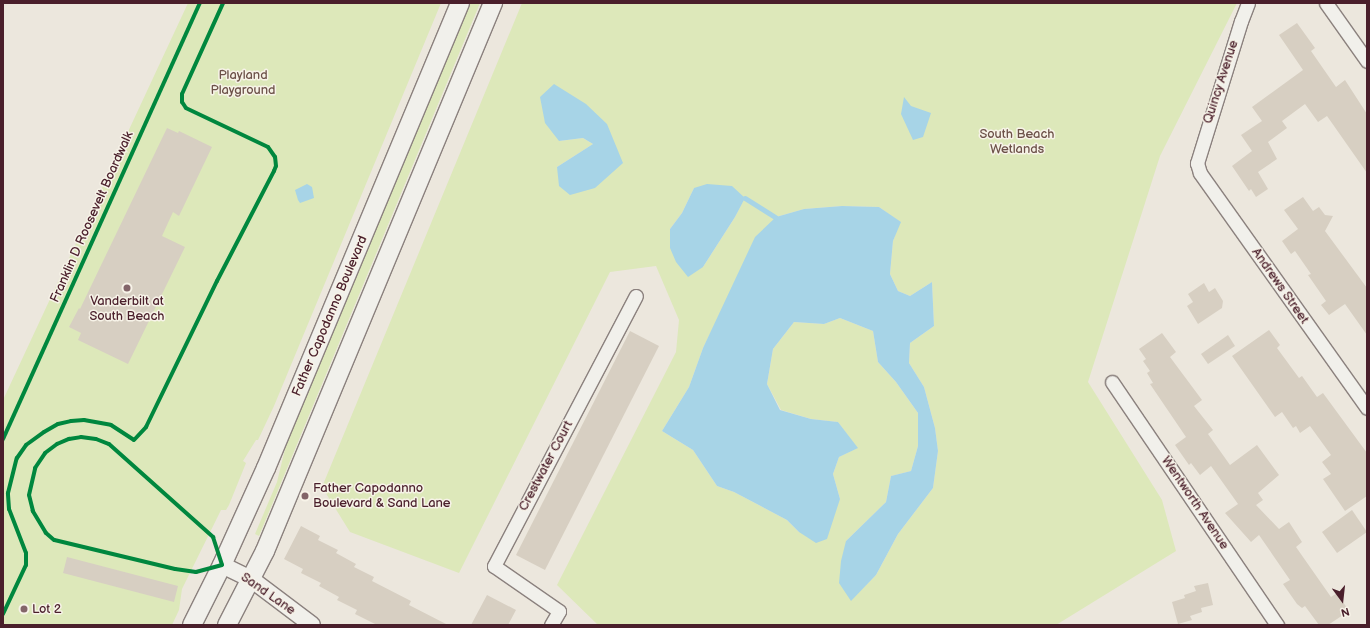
<!DOCTYPE html>
<html>
<head>
<meta charset="utf-8">
<style>
	body { margin:0 }
	#map { position:relative; width:1370px; height:628px; overflow:hidden; background:#ece7dd; font-family:"Balsamiq Sans",sans-serif }
	div>[style] { position:absolute }
	[style*='--x'] { left:calc(var(--x)*1px); top:calc(var(--y)*1px); width:calc(var(--w)*1px); rotate:calc(var(--a)*1deg) }
	.green>* { inset:0; background:#dde8ba }
	.water>* { inset:0; background:#a7d4e7 }
	.stream>* { height:4.5px; margin:-2.25px; padding:0 2.25px; transform-origin:2.25px; border-radius:2.25px; background:#a7d4e7 }
	.building>* { inset:0; background:#d7cfc2 }
	.roads { filter:drop-shadow(1px 0 #8b817e) drop-shadow(-1px 0 #8b817e) drop-shadow(0 1px #8b817e) drop-shadow(0 -1px #8b817e) }
	.minor>* { height:13px; margin:-6.5px; padding:0 6.5px; transform-origin:6.5px; border-radius:6.5px; background:#f1f0eb }
	.tertiary>* { height:16px; margin:-8px; padding:0 8px; transform-origin:8px; border-radius:8px; background:#f1f0eb }
	.secondary>* { height:18px; margin:-9px; padding:0 9px; transform-origin:9px; border-radius:9px; background:#f1f0eb }
	.cycleway>* { height:4px; margin:-2px; padding:0 2px; transform-origin:2px; border-radius:2px; background:#00873e }
	.dots>* { width:11px; height:11px; translate:-50% -50%; box-sizing:border-box; border:2px solid #f7f3e8; border-radius:50% }
	span { translate:-50% -50%; white-space:nowrap; text-align:center; line-height:1.15; -webkit-text-stroke:3px #f7f3e8; paint-order:stroke }
	.park-label { font-size:13px; color:#6c5148 }
	.street-label { font-size:13px; color:#4a1f2b }
	.poi-label { font-size:13px; color:#4a1f2b }
	.left { translate:0 -50%; text-align:left }
	.frame { position:absolute; inset:0; border:4px solid #4a1f2b; pointer-events:none }
	.north { position:absolute; left:1322px; top:580px; width:40px; height:40px; -webkit-text-stroke:3px #f7f3e8; paint-order:stroke; rotate:165deg; font-size:11px; font-weight:700; line-height:16px; text-align:center; color:#4a1f2b }
	.north::after { content:''; display:block; margin:auto; width:14px; height:18px; background:#4a1f2b; clip-path:polygon(50% 0,100% 100%,50% 72%,0 100%) }
</style>
</head>
<body>
<div id="map">
	<div class="green">
		<div style="clip-path:polygon(188px 3px,441px 3px,274px 406px,258px 440px,256px 440px,243px 461px,246px 463px,229px 505px,226px 510px,221px 510px,182px 589px,179px 610px,172px 625px,3px 625px,3px 400px)"></div>
		<div style="clip-path:polygon(469px 3px,480px 3px,259px 536px,255px 534px,277px 482px,286px 445px,293px 427px)"></div>
		<div style="clip-path:polygon(evenodd,522px 3px,1237px 3px,1160px 156px,1088px 382px,1162px 500px,1176px 551px,1056px 625px,598px 625px,557px 585px,676px 352px,679px 320px,656px 266px,610px 272px,459px 573px,350px 532px,322px 487px,522px 3px,607px 124px,595px 188px,557px 167px,593px 144px,583px 138px,559px 141px,607px 124px,522px 3px,694px 188px,744px 199px,735px 217px,703px 267px,670px 229px,682px 213px,694px 188px,522px 3px,842px 206px,879px 207px,900px 222px,893px 241px,890px 274px,898px 291px,910px 296px,932px 282px,934px 326px,910px 343px,909px 363px,924px 387px,935px 428px,938px 451px,933px 488px,898px 534px,876px 575px,851px 600px,846px 541px,886px 502px,891px 476px,911px 471px,918px 446px,918px 413px,896px 382px,878px 362px,873px 331px,840px 318px,824px 324px,794px 322px,773px 349px,767px 384px,781px 410px,811px 419px,838px 422px,857px 448px,839px 457px,833px 474px,840px 499px,799px 532px,787px 520px,734px 492px,717px 486px,693px 450px,662px 431px,689px 387px,703px 348px,727px 300px,776px 217px,804px 209px,842px 206px)"></div>
	</div>
	<div class="water">
		<div style="clip-path:polygon(554px 84px,586px 104px,607px 124px,623px 163px,595px 188px,570px 195px,559px 186px,557px 167px,593px 144px,583px 138px,559px 141px,545px 123px,540px 97px)"></div>
		<div style="clip-path:polygon(904px 97px,911px 106px,931px 113px,923px 137px,913px 140px,901px 114px)"></div>
		<div style="clip-path:polygon(307px 184px,312px 187px,314px 198px,300px 203px,298px 200px,295px 190px)"></div>
		<div style="clip-path:polygon(707px 184px,732px 186px,745px 198px,735px 217px,703px 267px,688px 277px,676px 262px,670px 248px,670px 229px,682px 213px,694px 188px)"></div>
		<div style="clip-path:polygon(842px 206px,879px 207px,901px 222px,893px 241px,890px 274px,898px 291px,910px 296px,932px 282px,934px 326px,910px 343px,909px 363px,924px 387px,935px 428px,938px 451px,933px 488px,898px 534px,876px 575px,851px 601px,839px 583px,841px 561px,846px 541px,886px 502px,891px 476px,911px 471px,918px 446px,918px 413px,896px 382px,878px 362px,873px 331px,840px 318px,824px 324px,794px 322px,773px 349px,767px 384px,780px 410px,811px 419px,838px 422px,858px 448px,839px 457px,833px 474px,840px 499px,827px 539px,816px 543px,799px 532px,787px 520px,734px 492px,717px 486px,693px 450px,662px 431px,689px 387px,703px 348px,755px 237px,776px 217px,804px 209px)"></div>
	</div>
	<div class="stream">
		<div style="--x:745;--y:198;--w:36;--a:32"></div>
	</div>
	<div class="building">
		<div style="clip-path:polygon(1297px 23px,1315px 48px,1311px 51px,1336px 87px,1345px 80px,1367px 114px,1367px 173px,1327px 116px,1318px 122px,1305px 104px,1282px 121px,1287px 128px,1268px 142px,1277px 159px,1258px 172px,1268px 189px,1256px 197px,1251px 189px,1249px 191px,1232px 166px,1252px 151px,1241px 135px,1262px 121px,1252px 107px,1303px 70px,1279px 35px)"></div>
		<div style="clip-path:polygon(167px 128px,178px 133px,179px 131px,212px 147px,179px 216px,173px 212px,162px 236px,185px 247px,128px 364px,78px 340px,81px 333px,69px 327px,79px 308px,80px 309px)"></div>
		<div style="clip-path:polygon(1303px 197px,1313px 211px,1319px 207px,1325px 215px,1333px 216px,1325px 231px,1367px 288px,1367px 335px,1345px 304px,1329px 315px,1321px 305px,1326px 301px,1308px 275px,1311px 274px,1295px 251px,1291px 254px,1282px 241px,1298px 229px,1284px 210px)"></div>
		<div style="clip-path:polygon(1204px 283px,1209px 292px,1215px 288px,1223px 301px,1222px 308px,1198px 324px,1187px 306px,1193px 302px,1188px 294px)"></div>
		<div style="clip-path:polygon(1269px 330px,1280px 345px,1277px 348px,1299px 378px,1302px 376px,1317px 397px,1323px 393px,1367px 453px,1367px 496px,1345px 511px,1323px 479px,1331px 474px,1322px 462px,1331px 455px,1310px 426px,1300px 433px,1296px 426px,1293px 428px,1282px 412px,1275px 417px,1232px 356px)"></div>
		<div style="clip-path:polygon(630px 331px,659px 346px,545px 570px,516px 555px)"></div>
		<div style="clip-path:polygon(1162px 333px,1176px 352px,1170px 357px,1202px 400px,1194px 406px,1213px 430px,1208px 434px,1230px 465px,1257px 445px,1279px 475px,1258px 493px,1263px 500px,1256px 505px,1279px 529px,1289px 522px,1302px 542px,1296px 547px,1331px 597px,1337px 593px,1349px 611px,1328px 625px,1319px 625px,1305px 606px,1302px 608px,1297px 604px,1283px 584px,1290px 580px,1259px 535px,1251px 542px,1225px 513px,1238px 504px,1211px 466px,1200px 475px,1191px 463px,1189px 465px,1175px 445px,1186px 437px,1150px 384px,1153px 383px,1147px 373px,1150px 371px,1143px 361px,1146px 359px,1139px 349px)"></div>
		<div style="clip-path:polygon(1228px 335px,1235px 346px,1208px 364px,1201px 354px)"></div>
		<div style="clip-path:polygon(1352px 510px,1367px 532px,1337px 553px,1322px 532px)"></div>
		<div style="clip-path:polygon(301px 526px,320px 536px,318px 540px,338px 550px,336px 553px,356px 564px,354px 567px,374px 577px,372px 581px,411px 601px,409px 605px,448px 625px,377px 625px,355px 614px,357px 610px,337px 600px,339px 597px,319px 586px,321px 583px,301px 573px,303px 569px,284px 559px)"></div>
		<div style="clip-path:polygon(67px 557px,178px 586px,174px 602px,63px 573px)"></div>
		<div style="clip-path:polygon(1208px 583px,1213px 605px,1201px 608px,1202px 612px,1190px 616px,1192px 620px,1178px 624px,1172px 602px,1185px 598px,1184px 595px,1196px 591px,1194px 586px)"></div>
		<div style="clip-path:polygon(487px 595px,516px 610px,508px 625px,471px 625px)"></div>
	</div>
	<div class="roads">
		<div class="minor">
			<div style="--x:1248;--y:3;--w:19;--a:111"></div>
			<div style="--x:1241;--y:21;--w:149;--a:107.2"></div>
			<div style="--x:1197;--y:163;--w:10;--a:73"></div>
			<div style="--x:1200;--y:173;--w:288;--a:54.6"></div>
			<div style="--x:1326;--y:3;--w:71;--a:54.7"></div>
			<div style="--x:1112;--y:382;--w:294;--a:55.8"></div>
			<div style="--x:551;--y:625;--w:16;--a:-60"></div>
			<div style="--x:559;--y:611;--w:79;--a:-145.3"></div>
			<div style="--x:494;--y:566;--w:305;--a:-62.3"></div>
		</div>
		<div class="tertiary">
			<div style="--x:222;--y:565;--w:32;--a:26"></div>
			<div style="--x:251;--y:579;--w:76;--a:37"></div>
		</div>
		<div class="secondary">
			<div style="--x:192;--y:625;--w:67;--a:-63.4"></div>
			<div style="--x:222;--y:565;--w:107;--a:-65.6"></div>
			<div style="--x:266;--y:468;--w:504;--a:-67.35"></div>
			<div style="--x:227;--y:625;--w:83;--a:-62.8"></div>
			<div style="--x:265;--y:551;--w:594;--a:-67.41"></div>
		</div>
	</div>
	<div class="cycleway">
		<div style="--x:81;--y:437;--w:15;--a:8"></div>
		<div style="--x:96;--y:439;--w:14;--a:21"></div>
		<div style="--x:109;--y:444;--w:140;--a:41.8"></div>
		<div style="--x:213;--y:537;--w:29;--a:72"></div>
		<div style="--x:222;--y:565;--w:27;--a:165"></div>
		<div style="--x:196;--y:572;--w:21;--a:-172"></div>
		<div style="--x:175;--y:569;--w:124;--a:-166.5"></div>
		<div style="--x:54;--y:540;--w:11;--a:-139"></div>
		<div style="--x:46;--y:533;--w:26;--a:-121"></div>
		<div style="--x:33;--y:511;--w:16;--a:-104"></div>
		<div style="--x:29;--y:495;--w:28;--a:-77"></div>
		<div style="--x:35;--y:468;--w:18;--a:-56"></div>
		<div style="--x:45;--y:453;--w:15;--a:-37"></div>
		<div style="--x:57;--y:444;--w:13;--a:-23"></div>
		<div style="--x:69;--y:439;--w:12;--a:-9"></div>
		<div style="--x:3;--y:439;--w:478;--a:-65.7"></div>
		<div style="--x:3;--y:614;--w:54;--a:-64.9"></div>
		<div style="--x:26;--y:565;--w:12;--a:-90"></div>
		<div style="--x:26;--y:553;--w:47;--a:-111.1"></div>
		<div style="--x:9;--y:509;--w:16;--a:-94"></div>
		<div style="--x:8;--y:493;--w:36;--a:-76"></div>
		<div style="--x:17;--y:458;--w:16;--a:-55"></div>
		<div style="--x:26;--y:445;--w:22;--a:-36"></div>
		<div style="--x:44;--y:432;--w:16;--a:-30"></div>
		<div style="--x:58;--y:424;--w:13;--a:-13"></div>
		<div style="--x:71;--y:421;--w:13;--a:-4"></div>
		<div style="--x:84;--y:420;--w:27;--a:10"></div>
		<div style="--x:111;--y:425;--w:27;--a:33"></div>
		<div style="--x:134;--y:440;--w:18;--a:-47"></div>
		<div style="--x:146;--y:427;--w:162;--a:-64.1"></div>
		<div style="--x:217;--y:281;--w:124;--a:-62.6"></div>
		<div style="--x:274;--y:171;--w:5;--a:-68"></div>
		<div style="--x:276;--y:166;--w:9;--a:-96"></div>
		<div style="--x:275;--y:157;--w:12;--a:-125"></div>
		<div style="--x:268;--y:147;--w:91;--a:-154.6"></div>
		<div style="--x:186;--y:108;--w:7;--a:-124"></div>
		<div style="--x:182;--y:102;--w:8;--a:-90"></div>
		<div style="--x:182;--y:94;--w:100;--a:-65.7"></div>
	</div>
	<div class="dots">
		<div style="left:127px;top:288px;background:#836569"></div>
		<div style="left:305px;top:496px;background:#836569"></div>
		<div style="left:24px;top:609px;background:#836569"></div>
	</div>
	<div class="park-label">
		<span style="left:243px;top:83px">Playland<br>Playground</span>
		<span style="left:1017px;top:142px">South Beach<br>Wetlands</span>
	</div>
	<div class="street-label">
		<span style="left:1221px;top:82px;rotate:-72deg">Quincy Avenue</span>
		<span style="left:92px;top:217px;rotate:-66deg">Franklin D Roosevelt Boardwalk</span>
		<span style="left:1280px;top:286px;rotate:55deg">Andrews Street</span>
		<span style="left:330px;top:316px;rotate:-67deg">Father Capodanno Boulevard</span>
		<span style="left:546px;top:466px;rotate:-62deg">Crestwater Court</span>
		<span style="left:1195px;top:503px;rotate:56deg">Wentworth Avenue</span>
		<span style="left:268px;top:594px;rotate:35deg">Sand Lane</span>
	</div>
	<div class="poi-label">
		<span style="left:127px;top:309px">Vanderbilt at<br>South Beach</span>
		<span class="left" style="left:313px;top:496px">Father Capodanno<br>Boulevard &amp; Sand Lane</span>
		<span class="left" style="left:32px;top:609px">Lot 2</span>
	</div>
	<div class="frame"></div>
	<div class="north">N</div>
</div>
</body>
</html>
